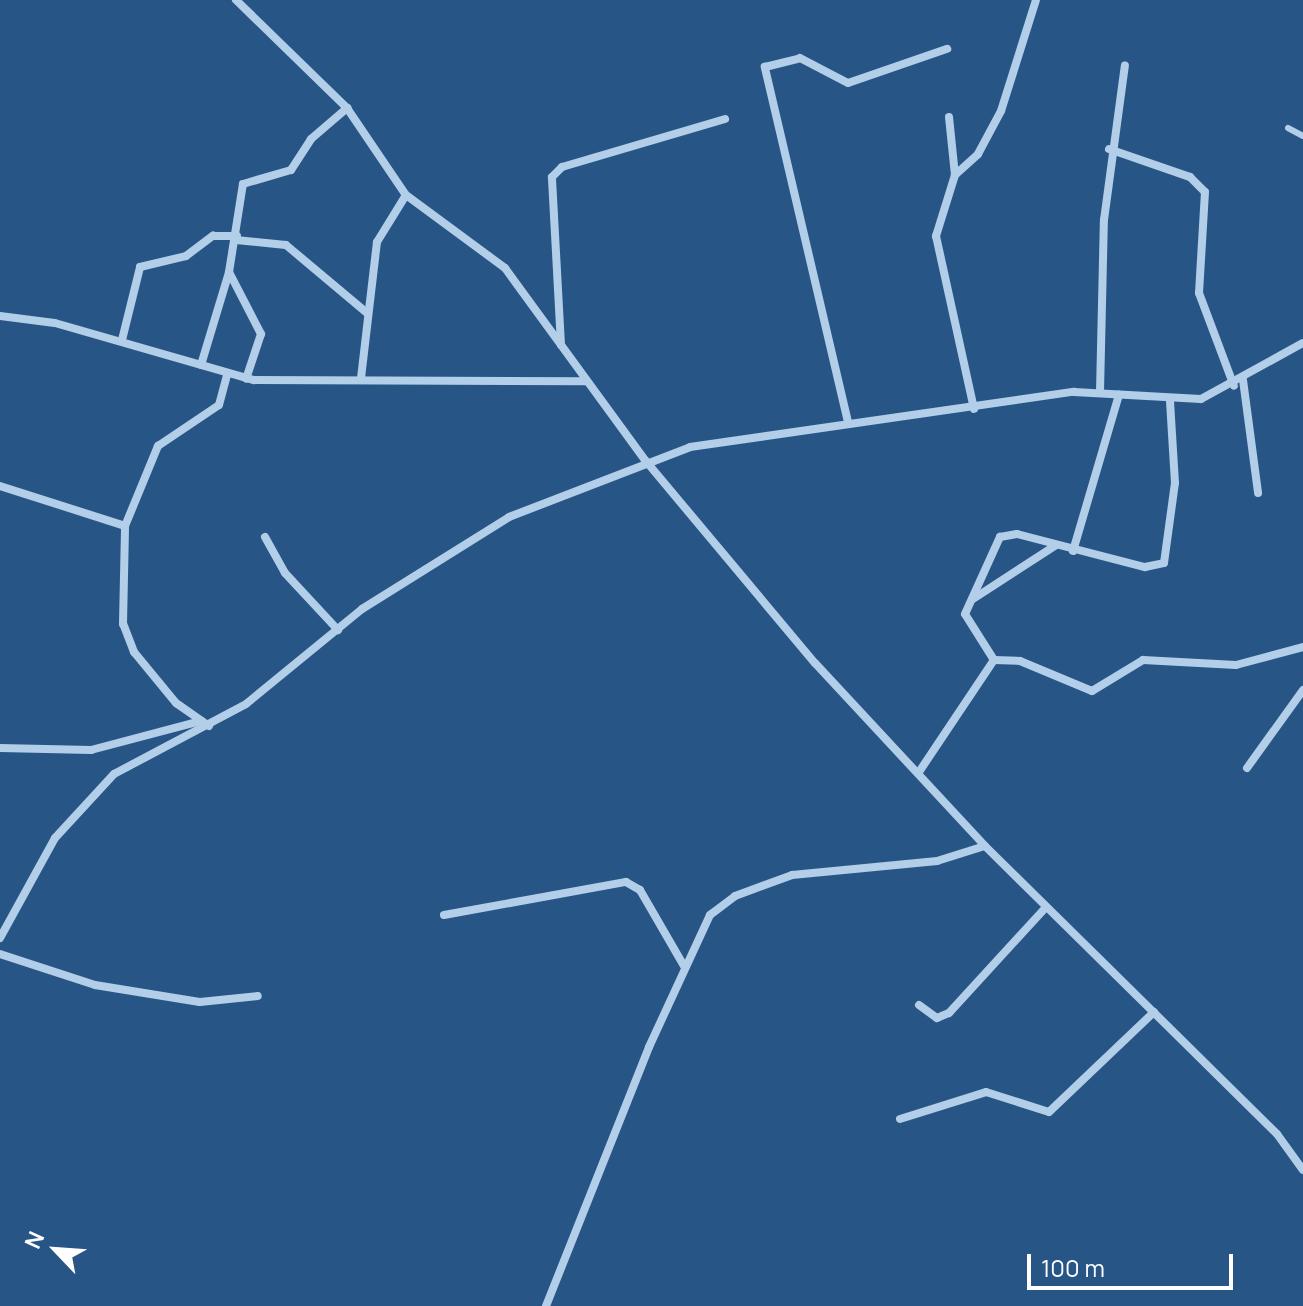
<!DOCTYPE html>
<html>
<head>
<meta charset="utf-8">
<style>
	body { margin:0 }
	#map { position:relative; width:1303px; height:1306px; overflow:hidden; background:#275686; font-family:Manrope,sans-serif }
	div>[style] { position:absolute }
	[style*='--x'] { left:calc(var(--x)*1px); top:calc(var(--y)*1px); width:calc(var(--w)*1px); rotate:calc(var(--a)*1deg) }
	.service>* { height:6px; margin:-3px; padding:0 3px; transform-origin:3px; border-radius:3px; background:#b2cee8 }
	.minor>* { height:8px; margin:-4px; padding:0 4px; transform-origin:4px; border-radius:4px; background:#b2cee8 }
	span { translate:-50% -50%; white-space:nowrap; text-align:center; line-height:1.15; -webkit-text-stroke:7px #275686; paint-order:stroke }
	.north { position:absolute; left:16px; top:1210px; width:80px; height:80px; -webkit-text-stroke:6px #275686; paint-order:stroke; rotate:295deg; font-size:22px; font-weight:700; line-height:32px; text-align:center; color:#fff }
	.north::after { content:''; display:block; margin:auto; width:28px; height:36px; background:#fff; clip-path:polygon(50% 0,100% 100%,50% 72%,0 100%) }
	.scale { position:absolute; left:1027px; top:1254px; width:206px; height:36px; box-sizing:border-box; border:4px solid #fff; border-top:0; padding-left:10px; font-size:24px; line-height:28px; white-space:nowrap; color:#fff; -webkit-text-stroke:6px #275686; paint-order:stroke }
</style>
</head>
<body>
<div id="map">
	<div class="service">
		<div style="--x:1288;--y:128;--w:17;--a:28"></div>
	</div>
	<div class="minor">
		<div style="--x:236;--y:0;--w:155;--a:44.2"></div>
		<div style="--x:347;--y:108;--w:105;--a:55.9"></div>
		<div style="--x:406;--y:195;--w:123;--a:36.4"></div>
		<div style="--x:505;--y:268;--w:238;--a:53.9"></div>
		<div style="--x:645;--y:460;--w:265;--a:50.1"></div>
		<div style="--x:815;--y:663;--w:250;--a:47.1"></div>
		<div style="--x:985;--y:846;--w:410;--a:44.6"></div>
		<div style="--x:1277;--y:1134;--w:44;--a:54.2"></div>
		<div style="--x:949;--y:117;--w:58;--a:84.1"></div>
		<div style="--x:955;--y:175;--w:64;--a:107.3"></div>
		<div style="--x:936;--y:236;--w:177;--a:77.6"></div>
		<div style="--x:1109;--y:149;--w:86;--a:19.1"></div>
		<div style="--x:1190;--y:177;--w:21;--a:45"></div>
		<div style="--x:1205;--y:192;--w:101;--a:93.4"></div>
		<div style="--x:1199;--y:293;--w:99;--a:69.4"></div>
		<div style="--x:955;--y:175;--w:31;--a:-42"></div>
		<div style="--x:978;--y:154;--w:49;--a:-61.9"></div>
		<div style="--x:1001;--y:111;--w:116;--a:-72.5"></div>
		<div style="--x:236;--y:240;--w:50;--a:5.7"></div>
		<div style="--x:286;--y:245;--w:106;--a:40"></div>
		<div style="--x:229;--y:272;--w:70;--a:62.7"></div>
		<div style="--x:261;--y:334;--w:47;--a:108.4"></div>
		<div style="--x:0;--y:316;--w:55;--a:7.3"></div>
		<div style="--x:55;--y:323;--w:207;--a:16"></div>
		<div style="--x:254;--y:380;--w:332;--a:0.2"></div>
		<div style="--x:122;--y:340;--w:75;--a:-76.1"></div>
		<div style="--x:140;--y:267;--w:47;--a:-13.4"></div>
		<div style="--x:186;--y:256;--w:34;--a:-37"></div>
		<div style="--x:213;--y:236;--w:24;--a:0"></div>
		<div style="--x:561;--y:345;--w:168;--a:-93.1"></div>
		<div style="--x:552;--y:177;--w:14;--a:-45"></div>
		<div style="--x:562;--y:167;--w:170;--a:-16.4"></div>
		<div style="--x:201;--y:365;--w:97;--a:-73.2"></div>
		<div style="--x:229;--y:272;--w:89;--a:-81"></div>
		<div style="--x:243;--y:184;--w:50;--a:-16.3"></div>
		<div style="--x:291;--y:170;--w:37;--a:-57"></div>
		<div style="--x:311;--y:139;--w:48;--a:-40.7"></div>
		<div style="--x:361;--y:378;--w:137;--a:-83.3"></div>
		<div style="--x:377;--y:242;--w:55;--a:-58.3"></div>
		<div style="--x:1243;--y:380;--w:114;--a:82.4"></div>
		<div style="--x:1100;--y:392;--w:172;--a:-88.7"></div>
		<div style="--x:1104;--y:220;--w:156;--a:-82.3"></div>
		<div style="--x:848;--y:422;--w:365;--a:-103.2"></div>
		<div style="--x:765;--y:67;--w:36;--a:-14"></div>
		<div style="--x:800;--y:58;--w:54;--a:27.5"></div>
		<div style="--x:848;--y:83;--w:105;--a:-19"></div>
		<div style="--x:0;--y:486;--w:131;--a:17.7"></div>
		<div style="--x:265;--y:537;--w:41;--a:60.9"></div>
		<div style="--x:285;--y:573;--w:78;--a:47.1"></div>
		<div style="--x:1073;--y:551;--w:163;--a:-73.6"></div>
		<div style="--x:973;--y:599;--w:99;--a:-33"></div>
		<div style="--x:994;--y:660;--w:54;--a:-122.2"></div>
		<div style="--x:965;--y:614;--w:85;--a:-65.6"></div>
		<div style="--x:1000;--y:537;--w:17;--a:-10"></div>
		<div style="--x:1017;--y:534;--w:132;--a:14.5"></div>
		<div style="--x:1145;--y:567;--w:19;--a:-12"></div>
		<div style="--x:1164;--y:563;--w:81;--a:-82.2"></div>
		<div style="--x:1175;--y:483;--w:82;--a:-93.5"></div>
		<div style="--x:209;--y:726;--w:40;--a:-145.1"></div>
		<div style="--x:176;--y:703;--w:66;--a:-129.5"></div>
		<div style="--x:134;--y:652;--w:30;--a:-111"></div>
		<div style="--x:123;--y:624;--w:98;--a:-88.8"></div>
		<div style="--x:125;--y:526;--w:87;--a:-67.6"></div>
		<div style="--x:158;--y:446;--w:73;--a:-33.9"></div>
		<div style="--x:219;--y:405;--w:30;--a:-75"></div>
		<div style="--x:0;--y:748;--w:91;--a:1.3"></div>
		<div style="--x:91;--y:750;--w:114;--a:-14.8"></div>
		<div style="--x:1247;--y:768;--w:96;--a:-54.3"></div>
		<div style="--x:919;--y:772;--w:135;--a:-56.2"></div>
		<div style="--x:994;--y:660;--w:26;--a:2"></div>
		<div style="--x:1020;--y:661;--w:78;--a:22.6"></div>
		<div style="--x:1092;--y:691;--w:60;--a:-31.3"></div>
		<div style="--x:1143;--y:660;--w:93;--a:3.1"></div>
		<div style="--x:1236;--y:665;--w:69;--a:-15"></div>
		<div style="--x:444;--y:915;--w:185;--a:-10.3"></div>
		<div style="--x:626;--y:882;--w:16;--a:30"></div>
		<div style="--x:640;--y:890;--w:88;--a:59.9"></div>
		<div style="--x:0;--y:938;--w:114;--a:-61.2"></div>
		<div style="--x:55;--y:838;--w:87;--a:-47.3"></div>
		<div style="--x:114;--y:774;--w:149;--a:-27.9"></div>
		<div style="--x:246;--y:704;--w:150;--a:-39.3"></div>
		<div style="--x:362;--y:609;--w:173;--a:-32"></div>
		<div style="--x:509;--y:517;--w:194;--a:-21.1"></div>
		<div style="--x:690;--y:447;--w:388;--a:-8.2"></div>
		<div style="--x:1074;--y:392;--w:127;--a:3.2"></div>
		<div style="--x:1201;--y:399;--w:116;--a:-28.8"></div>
		<div style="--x:0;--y:954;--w:100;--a:18.1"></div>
		<div style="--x:95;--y:985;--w:106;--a:9.2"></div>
		<div style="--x:200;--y:1002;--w:58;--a:-5.9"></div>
		<div style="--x:919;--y:1005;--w:22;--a:36"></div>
		<div style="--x:937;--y:1018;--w:13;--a:-23"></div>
		<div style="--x:949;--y:1013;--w:144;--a:-47.5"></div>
		<div style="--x:900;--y:1119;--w:90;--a:-17.4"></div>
		<div style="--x:986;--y:1092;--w:66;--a:17.6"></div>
		<div style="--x:1049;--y:1112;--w:145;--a:-43.6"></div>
		<div style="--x:546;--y:1306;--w:279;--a:-68.3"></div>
		<div style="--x:649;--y:1047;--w:145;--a:-65.2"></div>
		<div style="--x:710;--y:915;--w:31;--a:-37"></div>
		<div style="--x:735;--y:896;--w:61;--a:-20.2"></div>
		<div style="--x:792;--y:875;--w:146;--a:-5.5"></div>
		<div style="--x:937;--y:861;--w:50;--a:-17.4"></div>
	</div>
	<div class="north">N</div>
	<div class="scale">100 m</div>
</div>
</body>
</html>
